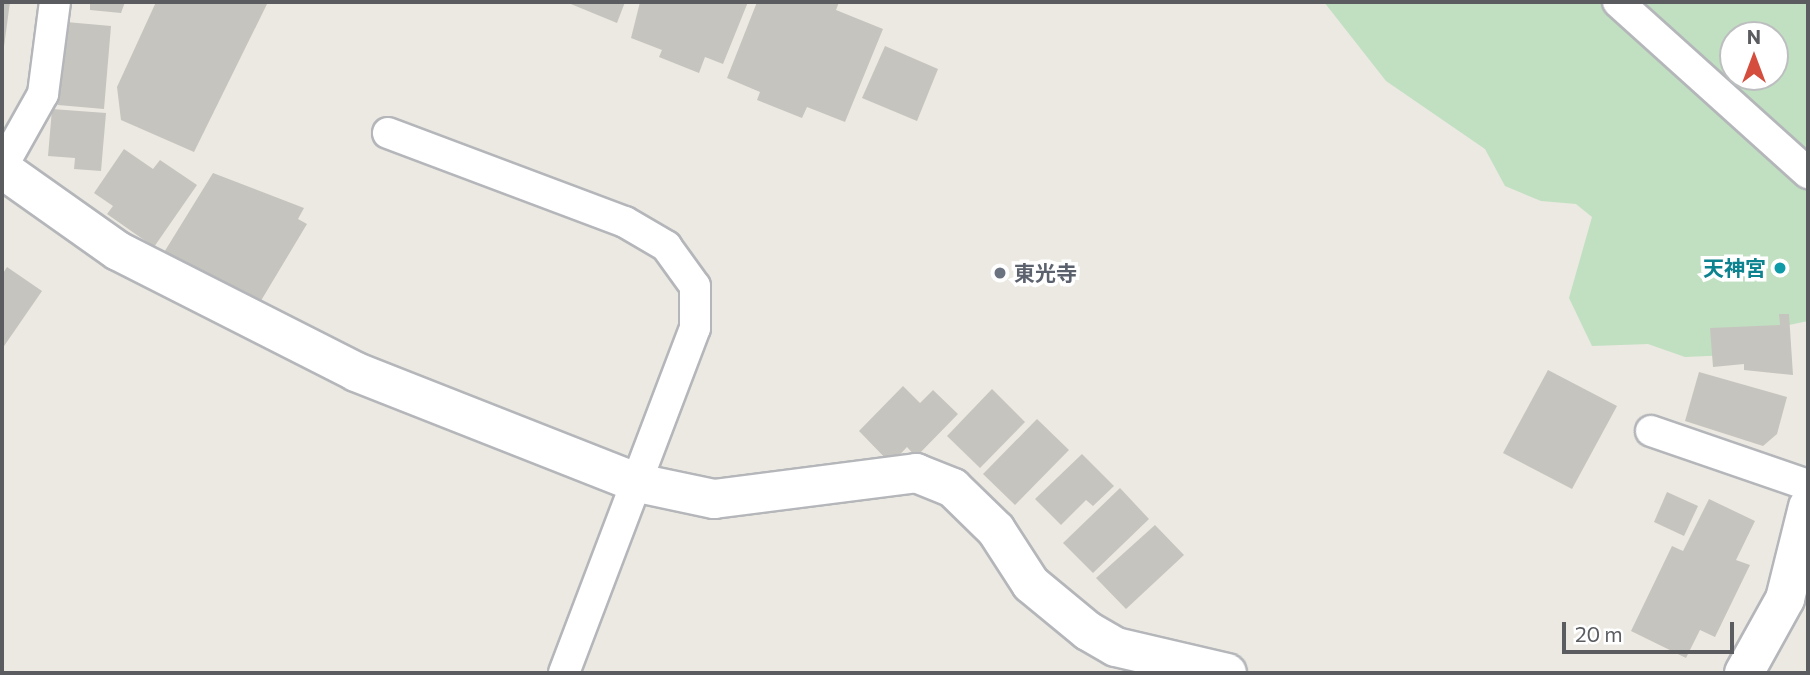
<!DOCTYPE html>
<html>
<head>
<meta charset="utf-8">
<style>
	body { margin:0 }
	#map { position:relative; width:1810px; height:675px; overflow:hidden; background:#ebe9e1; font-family:Commissioner,"Noto Sans JP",sans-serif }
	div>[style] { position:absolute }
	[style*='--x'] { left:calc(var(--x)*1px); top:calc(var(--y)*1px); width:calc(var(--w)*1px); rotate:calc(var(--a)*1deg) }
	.green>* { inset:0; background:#c0e0c1 }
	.building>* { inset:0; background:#c6c4be }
	.roads { filter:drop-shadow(2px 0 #b4b6ba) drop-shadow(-2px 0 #b4b6ba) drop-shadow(0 2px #b4b6ba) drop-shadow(0 -2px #b4b6ba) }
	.lane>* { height:30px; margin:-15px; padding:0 15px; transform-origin:15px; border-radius:15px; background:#fff }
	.street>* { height:38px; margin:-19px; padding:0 19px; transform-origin:19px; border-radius:19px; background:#fff }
	.dots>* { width:19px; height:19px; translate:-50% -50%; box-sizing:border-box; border:4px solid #fff; border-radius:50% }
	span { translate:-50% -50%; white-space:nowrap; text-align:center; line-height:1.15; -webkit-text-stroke:7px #fff; paint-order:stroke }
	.culture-label { font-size:21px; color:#0d838f; font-weight:700 }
	.right { translate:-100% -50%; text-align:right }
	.worship-label { font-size:21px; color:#5b616d; font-weight:700 }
	.left { translate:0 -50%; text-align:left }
	.frame { position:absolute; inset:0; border:4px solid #5a5c60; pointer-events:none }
	.north { position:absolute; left:1719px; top:21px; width:70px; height:70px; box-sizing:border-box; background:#fff; border:2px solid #bdbebf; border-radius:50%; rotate:0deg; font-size:19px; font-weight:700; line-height:28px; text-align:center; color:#5a5c60 }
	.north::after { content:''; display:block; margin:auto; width:24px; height:32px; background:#d44d3d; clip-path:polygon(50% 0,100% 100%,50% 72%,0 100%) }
	.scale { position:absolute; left:1562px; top:622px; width:172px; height:32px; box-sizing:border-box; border:4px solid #5a5c60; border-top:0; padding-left:9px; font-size:21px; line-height:24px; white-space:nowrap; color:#5a5c60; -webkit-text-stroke:5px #fff; paint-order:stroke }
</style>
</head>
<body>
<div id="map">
	<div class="green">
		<div style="clip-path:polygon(evenodd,1324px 2px,1808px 2px,1808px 321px,1775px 328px,1731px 355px,1685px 357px,1648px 344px,1592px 346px,1569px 298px,1592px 217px,1576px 204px,1541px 201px,1505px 186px,1485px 149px,1386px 81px,1324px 2px,1733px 35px,1775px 35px,1775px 77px,1733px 77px,1733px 35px)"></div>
	</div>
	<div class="building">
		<div style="clip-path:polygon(2px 2px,10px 2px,3px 54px,2px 54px)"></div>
		<div style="clip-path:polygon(90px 2px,125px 2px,121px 13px,90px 10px)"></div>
		<div style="clip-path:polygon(156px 2px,268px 2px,194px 152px,121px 120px,117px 87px)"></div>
		<div style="clip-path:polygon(566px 2px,625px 2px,617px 23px)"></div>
		<div style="clip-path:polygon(640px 2px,748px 2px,723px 64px,705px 57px,699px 73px,659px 57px,662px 50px,631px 38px)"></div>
		<div style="clip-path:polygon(757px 2px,839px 2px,836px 10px,883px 29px,845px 122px,807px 107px,802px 118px,757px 100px,760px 92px,727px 78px)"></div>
		<div style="clip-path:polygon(66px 22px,111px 26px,104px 109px,58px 105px)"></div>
		<div style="clip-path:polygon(885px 46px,938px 69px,917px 121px,862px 98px)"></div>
		<div style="clip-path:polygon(52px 109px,106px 113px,101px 171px,74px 169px,75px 158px,48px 156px)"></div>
		<div style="clip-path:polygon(124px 149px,153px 169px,160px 160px,197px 185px,154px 247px,107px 214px,113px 206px,94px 193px)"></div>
		<div style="clip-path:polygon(213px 173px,304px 208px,298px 219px,307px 224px,256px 309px,163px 254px)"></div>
		<div style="clip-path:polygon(7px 267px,42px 291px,2px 349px,2px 275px)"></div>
		<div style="clip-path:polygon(1779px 314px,1789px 314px,1793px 375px,1744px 370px,1744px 364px,1713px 367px,1710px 328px,1780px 325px)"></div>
		<div style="clip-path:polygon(1548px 370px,1617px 406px,1572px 489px,1503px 453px)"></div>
		<div style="clip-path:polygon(1699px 372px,1787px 397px,1777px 434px,1763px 446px,1685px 421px)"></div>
		<div style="clip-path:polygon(903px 386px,920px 403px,933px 390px,958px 414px,916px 457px,907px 447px,891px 464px,859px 431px)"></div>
		<div style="clip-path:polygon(992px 389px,1025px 422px,980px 468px,947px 436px)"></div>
		<div style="clip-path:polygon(1037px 419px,1069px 450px,1015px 505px,983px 474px)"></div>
		<div style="clip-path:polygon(1082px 454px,1114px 486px,1093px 506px,1086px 500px,1061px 525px,1035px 499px)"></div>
		<div style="clip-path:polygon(1120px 488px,1149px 519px,1093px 573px,1063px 543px)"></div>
		<div style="clip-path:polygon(1667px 492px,1698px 506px,1684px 536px,1654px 522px)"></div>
		<div style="clip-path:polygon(1709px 499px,1755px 521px,1736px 560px,1750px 565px,1715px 637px,1700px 630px,1686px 658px,1631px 631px,1672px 546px,1683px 551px)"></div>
		<div style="clip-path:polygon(1155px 525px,1184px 555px,1126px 609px,1096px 578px)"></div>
	</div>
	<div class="roads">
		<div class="lane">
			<div style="--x:1618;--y:2;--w:256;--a:42"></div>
			<div style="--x:388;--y:133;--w:253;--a:20.6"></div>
			<div style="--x:625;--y:222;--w:48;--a:30.3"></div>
			<div style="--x:666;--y:246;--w:49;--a:54.1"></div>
			<div style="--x:695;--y:286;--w:42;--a:90"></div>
			<div style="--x:695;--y:328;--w:369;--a:110.8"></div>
			<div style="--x:2;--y:167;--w:84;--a:-60.7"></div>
			<div style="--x:43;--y:94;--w:93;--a:-82.6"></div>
			<div style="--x:1651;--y:431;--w:166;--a:19"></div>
		</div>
		<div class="street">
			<div style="--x:2;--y:169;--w:142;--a:35.3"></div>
			<div style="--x:118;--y:251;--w:267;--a:26.9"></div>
			<div style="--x:356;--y:372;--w:303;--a:21.5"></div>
			<div style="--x:638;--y:483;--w:78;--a:11.9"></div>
			<div style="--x:714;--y:499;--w:204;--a:-7.3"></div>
			<div style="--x:916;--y:473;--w:40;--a:22"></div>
			<div style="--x:953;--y:488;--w:60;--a:44.3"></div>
			<div style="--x:996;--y:530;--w:64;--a:57.1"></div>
			<div style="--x:1031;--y:584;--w:74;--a:39.5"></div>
			<div style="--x:1088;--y:631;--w:32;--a:30"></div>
			<div style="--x:1116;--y:647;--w:114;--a:13.2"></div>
			<div style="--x:1744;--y:673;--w:85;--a:-61"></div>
			<div style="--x:1785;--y:599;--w:95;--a:-76"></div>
		</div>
	</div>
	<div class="dots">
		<div style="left:1780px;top:268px;background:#0f9aa8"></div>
		<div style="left:1000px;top:273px;background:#6b7280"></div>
	</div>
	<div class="culture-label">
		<span class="right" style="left:1766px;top:268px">天神宮</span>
	</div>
	<div class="worship-label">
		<span class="left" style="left:1014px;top:273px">東光寺</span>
	</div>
	<div class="frame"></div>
	<div class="north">N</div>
	<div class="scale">20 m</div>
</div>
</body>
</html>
